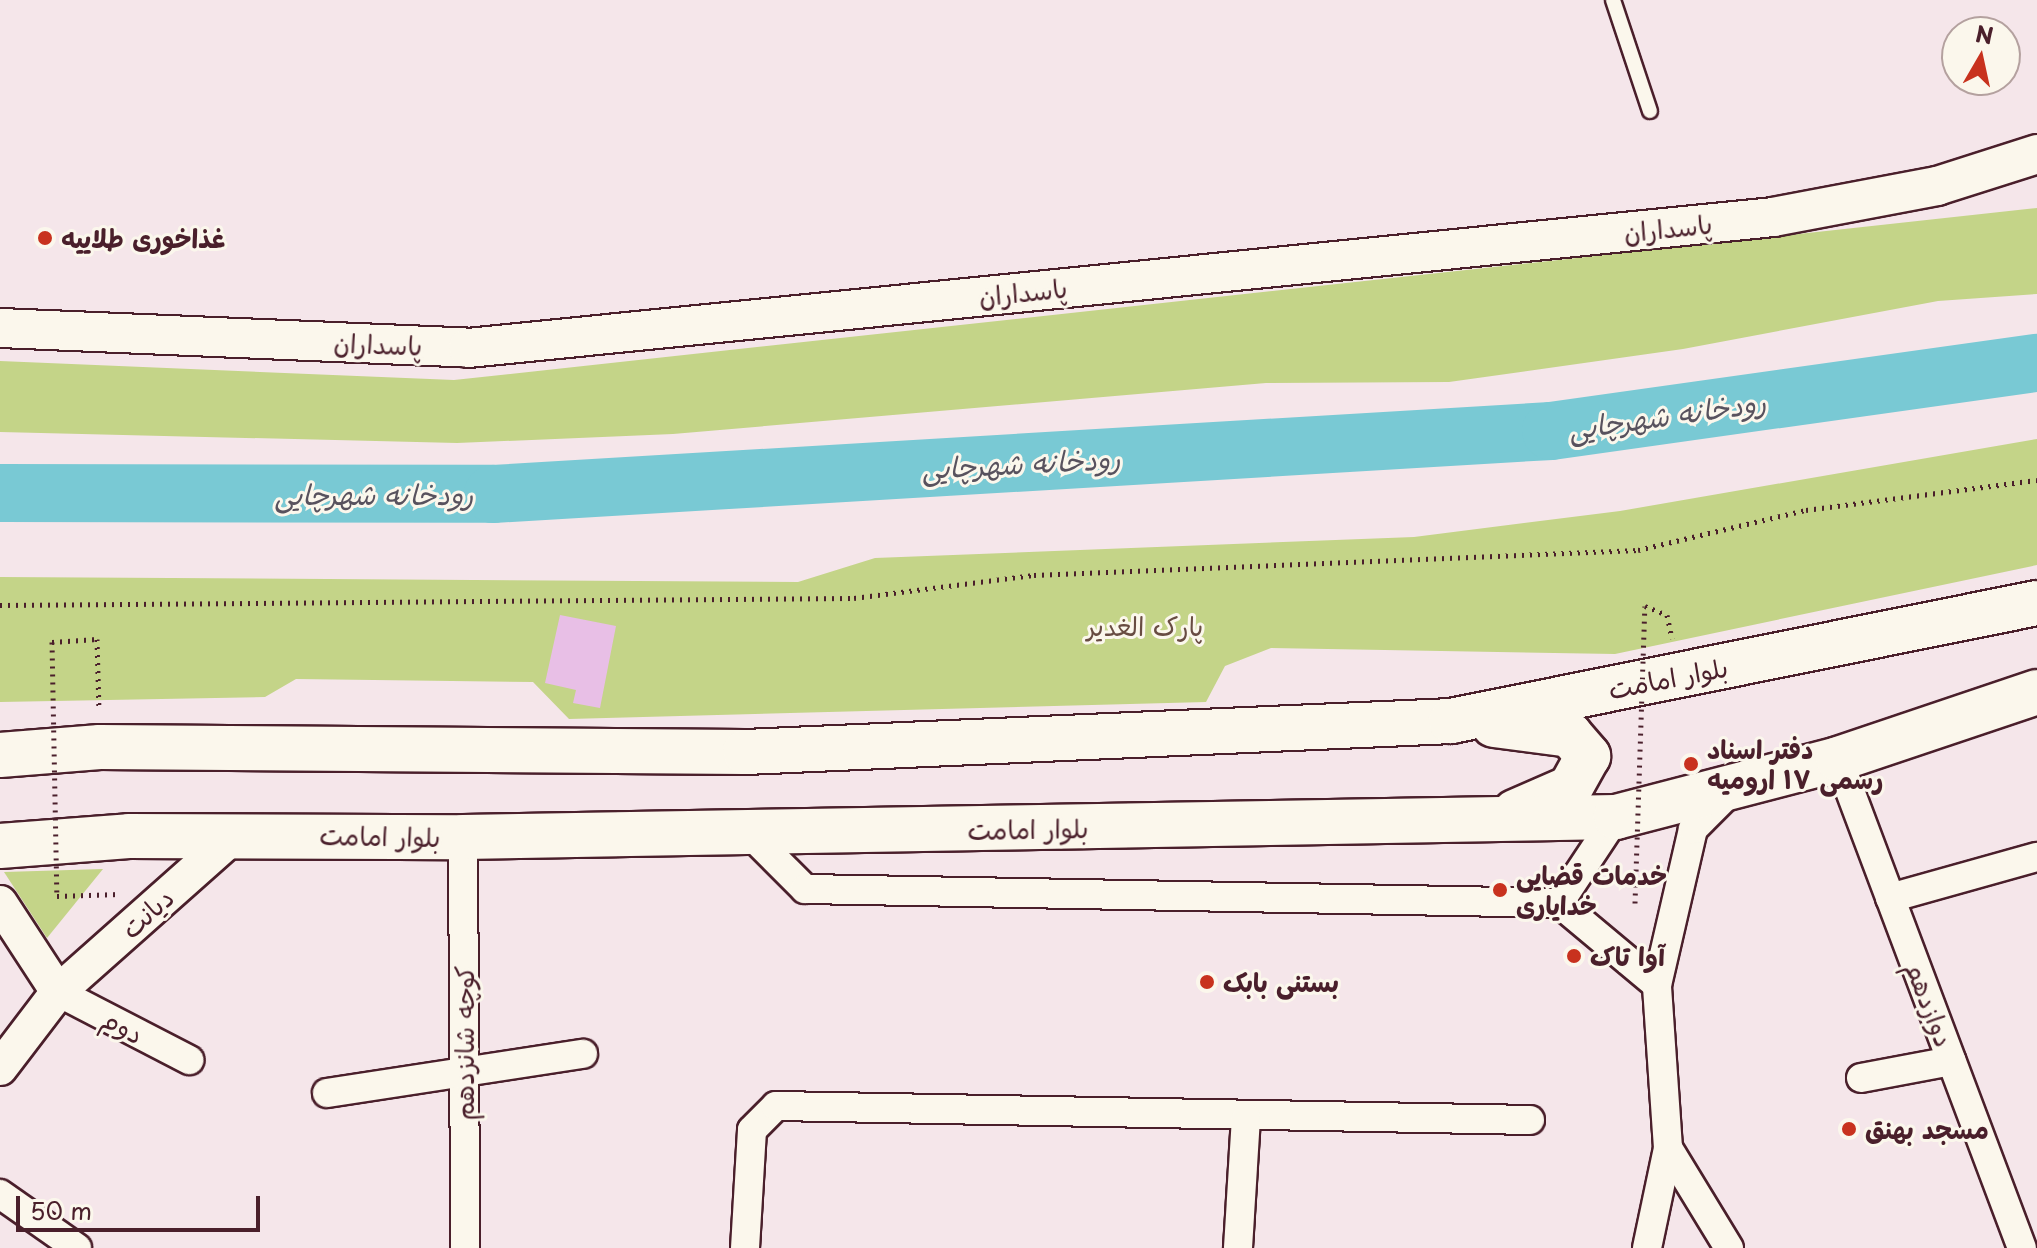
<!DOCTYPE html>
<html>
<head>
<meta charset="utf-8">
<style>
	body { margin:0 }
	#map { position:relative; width:2037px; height:1248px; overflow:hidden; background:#f5e6ea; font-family:"Playpen Sans","Playpen Sans Arabic",sans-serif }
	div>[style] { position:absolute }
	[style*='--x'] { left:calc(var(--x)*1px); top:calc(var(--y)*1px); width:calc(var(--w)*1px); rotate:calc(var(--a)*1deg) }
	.green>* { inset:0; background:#c4d488 }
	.river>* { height:58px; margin:-29px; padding:0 29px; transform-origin:29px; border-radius:29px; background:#79c9d4 }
	.building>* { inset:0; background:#e8bfe6 }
	.path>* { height:5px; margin-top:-2.5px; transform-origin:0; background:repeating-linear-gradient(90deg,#4a1f2b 0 2px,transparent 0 8px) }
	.roads { filter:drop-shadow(2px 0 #4a1f2b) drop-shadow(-2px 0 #4a1f2b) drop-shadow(0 2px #4a1f2b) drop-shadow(0 -2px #4a1f2b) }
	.service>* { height:14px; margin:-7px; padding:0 7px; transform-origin:7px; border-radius:7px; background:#fbf7ec }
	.minor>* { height:28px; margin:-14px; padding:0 14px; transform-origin:14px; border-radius:14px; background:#fbf7ec }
	.tertiary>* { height:34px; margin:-17px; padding:0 17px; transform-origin:17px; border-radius:17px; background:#fbf7ec }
	.secondary>* { height:38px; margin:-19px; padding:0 19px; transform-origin:19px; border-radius:19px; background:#fbf7ec }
	.trunk>* { height:44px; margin:-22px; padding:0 22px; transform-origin:22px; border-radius:22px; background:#fbf7ec }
	.path-bridge>* { height:5px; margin-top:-2.5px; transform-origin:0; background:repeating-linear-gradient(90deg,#4a1f2b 0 2px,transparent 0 8px) }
	.dots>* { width:22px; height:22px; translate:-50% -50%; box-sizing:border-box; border:4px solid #fbf7ec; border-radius:50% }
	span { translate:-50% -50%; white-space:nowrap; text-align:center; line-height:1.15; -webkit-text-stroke:6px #fbf7ec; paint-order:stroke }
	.street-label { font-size:26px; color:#4a1f2b }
	.poi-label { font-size:26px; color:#4a1f2b; font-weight:700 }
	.left { translate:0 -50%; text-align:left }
	.park-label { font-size:26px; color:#684c42 }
	.water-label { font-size:28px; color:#58525e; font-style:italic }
	.north { position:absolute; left:1941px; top:16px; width:80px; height:80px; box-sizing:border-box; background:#fbf7ec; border:2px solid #b4a19f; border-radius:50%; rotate:9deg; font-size:22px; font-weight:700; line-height:32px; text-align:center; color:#4a1f2b }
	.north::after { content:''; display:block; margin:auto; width:28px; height:36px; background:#c8321e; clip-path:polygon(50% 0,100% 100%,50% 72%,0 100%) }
	.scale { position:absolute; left:16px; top:1196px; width:244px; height:36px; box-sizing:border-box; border:4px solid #4a1f2b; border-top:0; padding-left:10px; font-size:24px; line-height:28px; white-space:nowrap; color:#4a1f2b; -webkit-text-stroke:6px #fbf7ec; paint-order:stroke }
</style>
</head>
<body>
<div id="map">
	<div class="green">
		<div style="clip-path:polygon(2037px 208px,2037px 294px,1938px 301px,1683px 349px,1449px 382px,1266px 383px,673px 434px,457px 443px,0 432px,0 361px,454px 380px)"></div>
		<div style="clip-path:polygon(2037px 439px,2037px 565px,1615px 654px,1271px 648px,1225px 666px,1206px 702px,569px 719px,533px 682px,296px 679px,265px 697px,0 702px,0 577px,798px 582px,875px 558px,1414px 537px,1620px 511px)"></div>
		<div style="clip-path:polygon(103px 869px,47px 938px,4px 872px)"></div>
	</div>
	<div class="river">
		<div style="--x:0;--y:493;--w:493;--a:0.1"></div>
		<div style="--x:493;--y:494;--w:1060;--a:-3.41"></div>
		<div style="--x:1551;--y:431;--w:491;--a:-8"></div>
	</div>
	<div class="building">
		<div style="clip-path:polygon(560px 615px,616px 626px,600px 708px,573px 703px,576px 690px,545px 683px)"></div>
	</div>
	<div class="path">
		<div style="--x:0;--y:605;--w:854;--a:-0.47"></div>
		<div style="--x:854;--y:598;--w:181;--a:-7.3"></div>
		<div style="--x:1034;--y:575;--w:605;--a:-2.37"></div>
		<div style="--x:1638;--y:550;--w:173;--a:-13.4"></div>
		<div style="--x:1806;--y:510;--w:233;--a:-7.4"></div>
		<div style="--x:1645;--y:606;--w:24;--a:22"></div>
		<div style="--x:1667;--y:615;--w:24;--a:78"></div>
		<div style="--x:52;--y:642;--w:45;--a:-3.8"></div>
		<div style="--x:97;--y:639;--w:71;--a:88.4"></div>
		<div style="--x:57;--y:896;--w:63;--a:-1.8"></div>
	</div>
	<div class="roads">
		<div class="service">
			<div style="--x:1613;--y:0;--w:117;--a:71.6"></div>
		</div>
		<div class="minor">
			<div style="--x:1838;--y:759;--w:522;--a:69.38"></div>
			<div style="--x:749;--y:833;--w:79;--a:45"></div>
			<div style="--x:805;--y:889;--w:754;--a:1.06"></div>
			<div style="--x:1559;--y:903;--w:103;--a:-56.5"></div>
			<div style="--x:463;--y:837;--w:411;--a:89.7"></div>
			<div style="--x:1890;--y:898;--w:153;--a:-15.6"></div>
			<div style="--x:1559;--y:903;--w:128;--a:39.9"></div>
			<div style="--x:58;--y:992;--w:148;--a:27.4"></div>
			<div style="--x:1861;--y:1078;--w:92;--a:-10.7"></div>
			<div style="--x:327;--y:1093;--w:259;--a:-8.7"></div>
			<div style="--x:0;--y:1194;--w:94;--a:35"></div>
			<div style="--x:745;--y:1248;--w:118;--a:-86.6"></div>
			<div style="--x:752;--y:1130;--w:34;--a:-45"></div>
			<div style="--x:776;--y:1106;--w:754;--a:1.06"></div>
			<div style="--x:1238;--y:1248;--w:130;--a:-86.5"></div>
			<div style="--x:1647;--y:1248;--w:102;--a:-78.1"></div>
			<div style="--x:1729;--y:1248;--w:117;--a:-121.4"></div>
			<div style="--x:1668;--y:1148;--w:163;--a:-93.9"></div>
			<div style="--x:1657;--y:985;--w:160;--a:-77"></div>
			<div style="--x:1693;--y:829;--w:55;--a:-45"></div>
		</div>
		<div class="tertiary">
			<div style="--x:0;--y:903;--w:106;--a:56.9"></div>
			<div style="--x:0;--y:1068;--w:96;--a:-52.7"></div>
			<div style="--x:58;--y:992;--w:238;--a:-41.6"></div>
		</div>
		<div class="secondary">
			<div style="--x:0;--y:328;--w:468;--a:2.4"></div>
			<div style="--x:468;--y:348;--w:1312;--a:-5.73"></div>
			<div style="--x:1773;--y:217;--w:167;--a:-10.7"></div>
			<div style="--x:1937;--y:186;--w:105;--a:-17.7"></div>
		</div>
		<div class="trunk">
			<div style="--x:1494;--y:725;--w:77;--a:7.5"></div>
			<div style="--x:1570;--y:735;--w:28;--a:49"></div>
			<div style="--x:1588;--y:756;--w:37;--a:119"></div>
			<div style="--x:1570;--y:788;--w:60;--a:156.4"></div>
			<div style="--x:0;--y:755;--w:100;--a:-4.6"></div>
			<div style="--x:100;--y:747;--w:645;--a:0.44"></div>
			<div style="--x:745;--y:752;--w:707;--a:-2.51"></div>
			<div style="--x:1451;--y:721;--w:598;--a:-11.39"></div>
			<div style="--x:0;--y:846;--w:129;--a:-4.4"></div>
			<div style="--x:129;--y:836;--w:334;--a:0.2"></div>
			<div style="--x:463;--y:837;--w:1153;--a:-0.99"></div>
			<div style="--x:1616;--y:817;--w:229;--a:-14.6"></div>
			<div style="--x:1838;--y:759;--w:210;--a:-18.6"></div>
		</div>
	</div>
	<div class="path-bridge">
		<div style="--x:52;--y:642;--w:254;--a:88.9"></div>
		<div style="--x:1635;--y:903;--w:297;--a:-88.1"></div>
	</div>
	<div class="dots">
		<div style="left:45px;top:238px;background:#c8321e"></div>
		<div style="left:1691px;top:764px;background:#c8321e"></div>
		<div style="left:1500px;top:890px;background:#c8321e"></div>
		<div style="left:1574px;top:956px;background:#c8321e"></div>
		<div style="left:1207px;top:982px;background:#c8321e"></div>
		<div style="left:1849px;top:1129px;background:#c8321e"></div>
	</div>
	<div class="street-label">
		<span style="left:1668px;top:228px;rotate:-6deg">پاسداران</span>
		<span style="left:1023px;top:292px;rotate:-6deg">پاسداران</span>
		<span style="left:378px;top:344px;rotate:2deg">پاسداران</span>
		<span style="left:1668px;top:678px;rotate:-11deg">بلوار امامت</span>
		<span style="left:1028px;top:829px;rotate:-1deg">بلوار امامت</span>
		<span style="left:380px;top:836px;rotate:1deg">بلوار امامت</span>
		<span style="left:147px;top:913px;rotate:-42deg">دیانت</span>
		<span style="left:1930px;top:1004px;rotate:69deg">دوازدهم</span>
		<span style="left:123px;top:1026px;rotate:28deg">دوم</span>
		<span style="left:464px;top:1043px;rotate:-90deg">کوچه شانزدهم</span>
	</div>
	<div class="poi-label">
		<span class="left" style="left:61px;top:238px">غذاخوری طلاییه</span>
		<span class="left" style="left:1707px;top:764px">دفتر اسناد<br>رسمی ۱۷ ارومیه</span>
		<span class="left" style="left:1516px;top:890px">خدمات قضایی<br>خدایاری</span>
		<span class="left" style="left:1590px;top:956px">آوا تاک</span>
		<span class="left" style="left:1223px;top:982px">بستنی بابک</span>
		<span class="left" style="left:1865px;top:1129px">مسجد بهنق</span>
	</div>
	<div class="park-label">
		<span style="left:1145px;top:626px">پارک الغدیر</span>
	</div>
	<div class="water-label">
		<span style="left:1667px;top:415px;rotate:-8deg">رودخانه شهرچایی</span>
		<span style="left:1021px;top:463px;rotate:-3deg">رودخانه شهرچایی</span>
		<span style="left:374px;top:494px">رودخانه شهرچایی</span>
	</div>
	<div class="north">N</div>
	<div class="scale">50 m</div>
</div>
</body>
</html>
